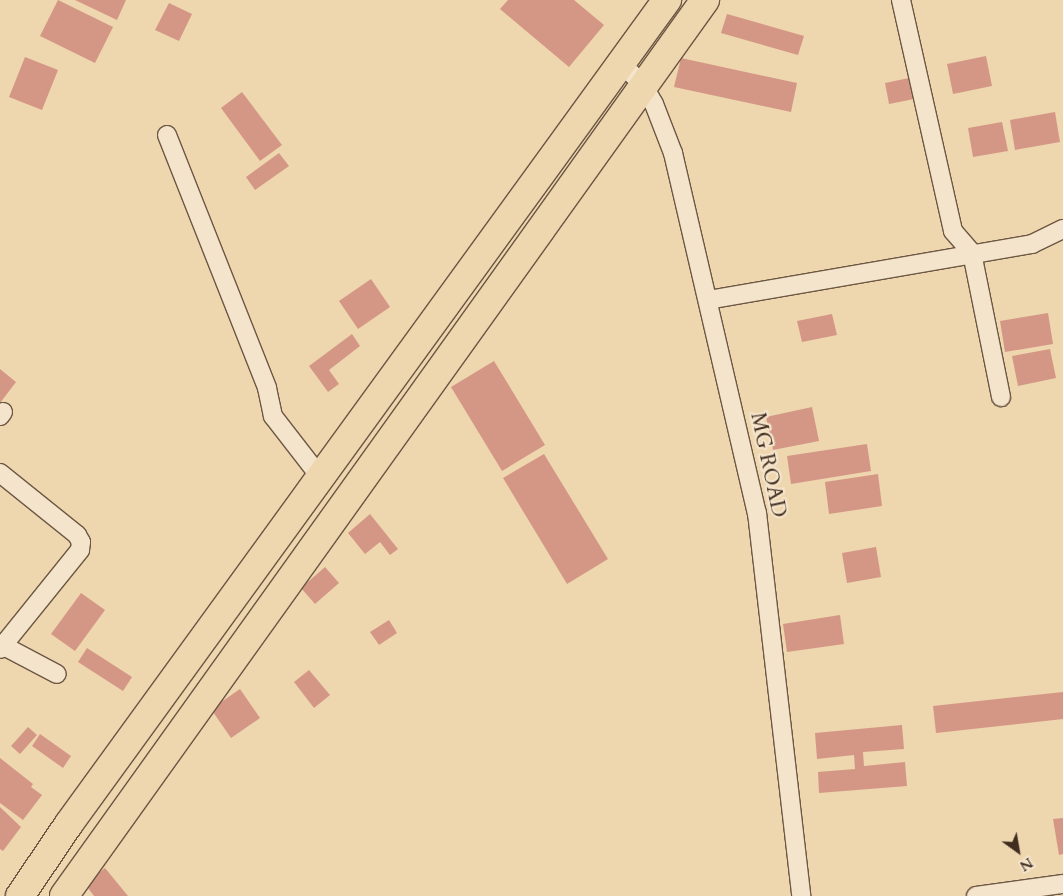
<!DOCTYPE html>
<html>
<head>
<meta charset="utf-8">
<style>
	body { margin:0 }
	#map { position:relative; width:1063px; height:896px; overflow:hidden; background:#eed6af; font-family:Cardo,serif }
	div>[style] { position:absolute }
	[style*='--x'] { left:calc(var(--x)*1px); top:calc(var(--y)*1px); width:calc(var(--w)*1px); rotate:calc(var(--a)*1deg) }
	.building>* { inset:0; background:#d59785 }
	.roads { filter:drop-shadow(1px 0 #6c5743) drop-shadow(-1px 0 #6c5743) drop-shadow(0 1px #6c5743) drop-shadow(0 -1px #6c5743) }
	.minor>* { height:18px; margin:-9px; padding:0 9px; transform-origin:9px; border-radius:9px; background:#f4e4cb }
	.trunk>* { height:28px; margin:-14px; padding:0 14px; transform-origin:14px; border-radius:14px; background:#eed6af }
	span { translate:-50% -50%; white-space:nowrap; text-align:center; line-height:1.15; -webkit-text-stroke:4.5px #f4e4cb; paint-order:stroke }
	.street-label { font-size:21px; color:#402d1f }
	.north { position:absolute; left:993px; top:826px; width:50px; height:50px; -webkit-text-stroke:4px #f4e4cb; paint-order:stroke; rotate:148deg; font-size:14px; font-weight:700; line-height:20px; text-align:center; color:#402d1f }
	.north::after { content:''; display:block; margin:auto; width:18px; height:22px; background:#402d1f; clip-path:polygon(50% 0,100% 100%,50% 72%,0 100%) }
</style>
</head>
<body>
<div id="map">
	<div class="building">
		<div style="clip-path:polygon(58px 0,113px 27px,95px 63px,40px 36px)"></div>
		<div style="clip-path:polygon(75px 0,126px 0,117px 20px)"></div>
		<div style="clip-path:polygon(508px 0,574px 0,604px 25px,569px 67px,500px 9px)"></div>
		<div style="clip-path:polygon(169px 3px,192px 14px,179px 41px,155px 30px)"></div>
		<div style="clip-path:polygon(727px 14px,804px 36px,798px 55px,721px 33px)"></div>
		<div style="clip-path:polygon(986px 56px,992px 86px,953px 94px,947px 64px)"></div>
		<div style="clip-path:polygon(25px 57px,58px 70px,42px 110px,9px 97px)"></div>
		<div style="clip-path:polygon(681px 58px,797px 83px,791px 112px,674px 87px)"></div>
		<div style="clip-path:polygon(914px 77px,919px 98px,889px 104px,885px 83px)"></div>
		<div style="clip-path:polygon(242px 92px,282px 145px,260px 161px,221px 108px)"></div>
		<div style="clip-path:polygon(1055px 112px,1060px 142px,1015px 150px,1010px 120px)"></div>
		<div style="clip-path:polygon(1002px 122px,1008px 151px,973px 157px,968px 128px)"></div>
		<div style="clip-path:polygon(279px 153px,289px 166px,255px 190px,246px 177px)"></div>
		<div style="clip-path:polygon(371px 279px,390px 307px,358px 329px,339px 301px)"></div>
		<div style="clip-path:polygon(1048px 313px,1053px 344px,1005px 352px,1000px 321px)"></div>
		<div style="clip-path:polygon(832px 314px,837px 335px,802px 342px,797px 321px)"></div>
		<div style="clip-path:polygon(352px 334px,360px 346px,329px 370px,339px 384px,328px 392px,309px 366px)"></div>
		<div style="clip-path:polygon(1050px 349px,1056px 378px,1018px 386px,1012px 356px)"></div>
		<div style="clip-path:polygon(494px 361px,545px 445px,502px 471px,451px 387px)"></div>
		<div style="clip-path:polygon(0 369px,16px 382px,0 403px)"></div>
		<div style="clip-path:polygon(812px 407px,819px 441px,773px 450px,766px 417px)"></div>
		<div style="clip-path:polygon(867px 444px,871px 471px,791px 484px,787px 456px)"></div>
		<div style="clip-path:polygon(544px 454px,608px 559px,567px 584px,503px 478px)"></div>
		<div style="clip-path:polygon(878px 474px,882px 506px,829px 514px,825px 482px)"></div>
		<div style="clip-path:polygon(370px 514px,398px 549px,390px 555px,380px 542px,365px 554px,348px 533px)"></div>
		<div style="clip-path:polygon(876px 547px,881px 577px,847px 583px,842px 553px)"></div>
		<div style="clip-path:polygon(325px 567px,339px 583px,315px 604px,301px 588px)"></div>
		<div style="clip-path:polygon(81px 593px,105px 610px,75px 651px,51px 634px)"></div>
		<div style="clip-path:polygon(840px 615px,844px 644px,787px 652px,783px 624px)"></div>
		<div style="clip-path:polygon(389px 620px,397px 633px,379px 645px,370px 632px)"></div>
		<div style="clip-path:polygon(87px 648px,132px 677px,123px 691px,78px 662px)"></div>
		<div style="clip-path:polygon(309px 670px,330px 695px,314px 708px,294px 682px)"></div>
		<div style="clip-path:polygon(240px 689px,260px 718px,231px 738px,211px 709px)"></div>
		<div style="clip-path:polygon(1063px 692px,1063px 719px,936px 733px,933px 706px)"></div>
		<div style="clip-path:polygon(902px 725px,904px 749px,863px 752px,864px 766px,905px 762px,907px 786px,819px 793px,818px 772px,855px 769px,854px 755px,817px 759px,815px 733px)"></div>
		<div style="clip-path:polygon(28px 727px,37px 735px,20px 754px,11px 746px)"></div>
		<div style="clip-path:polygon(40px 734px,71px 756px,63px 768px,32px 746px)"></div>
		<div style="clip-path:polygon(0 758px,33px 784px,31px 787px,42px 795px,23px 820px,0 803px)"></div>
		<div style="clip-path:polygon(0 807px,21px 827px,3px 851px,0 849px)"></div>
		<div style="clip-path:polygon(1063px 818px,1063px 854px,1059px 855px,1053px 819px)"></div>
		<div style="clip-path:polygon(105px 868px,128px 896px,94px 896px,85px 884px)"></div>
	</div>
	<div class="roads">
		<div class="minor">
			<div style="--x:901;--y:0;--w:237;--a:77.3"></div>
			<div style="--x:953;--y:231;--w:29;--a:49"></div>
			<div style="--x:972;--y:253;--w:147;--a:78.6"></div>
			<div style="--x:621;--y:63;--w:31;--a:45"></div>
			<div style="--x:643;--y:85;--w:22;--a:60"></div>
			<div style="--x:654;--y:104;--w:53;--a:68.8"></div>
			<div style="--x:673;--y:153;--w:370;--a:76.9"></div>
			<div style="--x:757;--y:513;--w:386;--a:83.4"></div>
			<div style="--x:167;--y:135;--w:272;--a:68.4"></div>
			<div style="--x:267;--y:388;--w:29;--a:78"></div>
			<div style="--x:273;--y:416;--w:78;--a:52.3"></div>
			<div style="--x:708;--y:300;--w:329;--a:-9.8"></div>
			<div style="--x:1032;--y:244;--w:34;--a:-26"></div>
			<div style="--x:0;--y:416;--w:5;--a:-53"></div>
			<div style="--x:0;--y:473;--w:99;--a:38.8"></div>
			<div style="--x:77;--y:535;--w:8;--a:60"></div>
			<div style="--x:81;--y:542;--w:8;--a:97"></div>
			<div style="--x:80;--y:550;--w:127;--a:128.9"></div>
			<div style="--x:0;--y:644;--w:64;--a:27.8"></div>
			<div style="--x:976;--y:896;--w:88;--a:-7.9"></div>
		</div>
		<div class="trunk">
			<div style="--x:20;--y:896;--w:86;--a:-55.9"></div>
			<div style="--x:68;--y:825;--w:1020;--a:-54.02"></div>
			<div style="--x:64;--y:896;--w:1102;--a:-54.42"></div>
		</div>
	</div>
	<div class="street-label">
		<span style="left:768px;top:465px;rotate:78deg">MG ROAD</span>
	</div>
	<div class="north">N</div>
</div>
</body>
</html>
